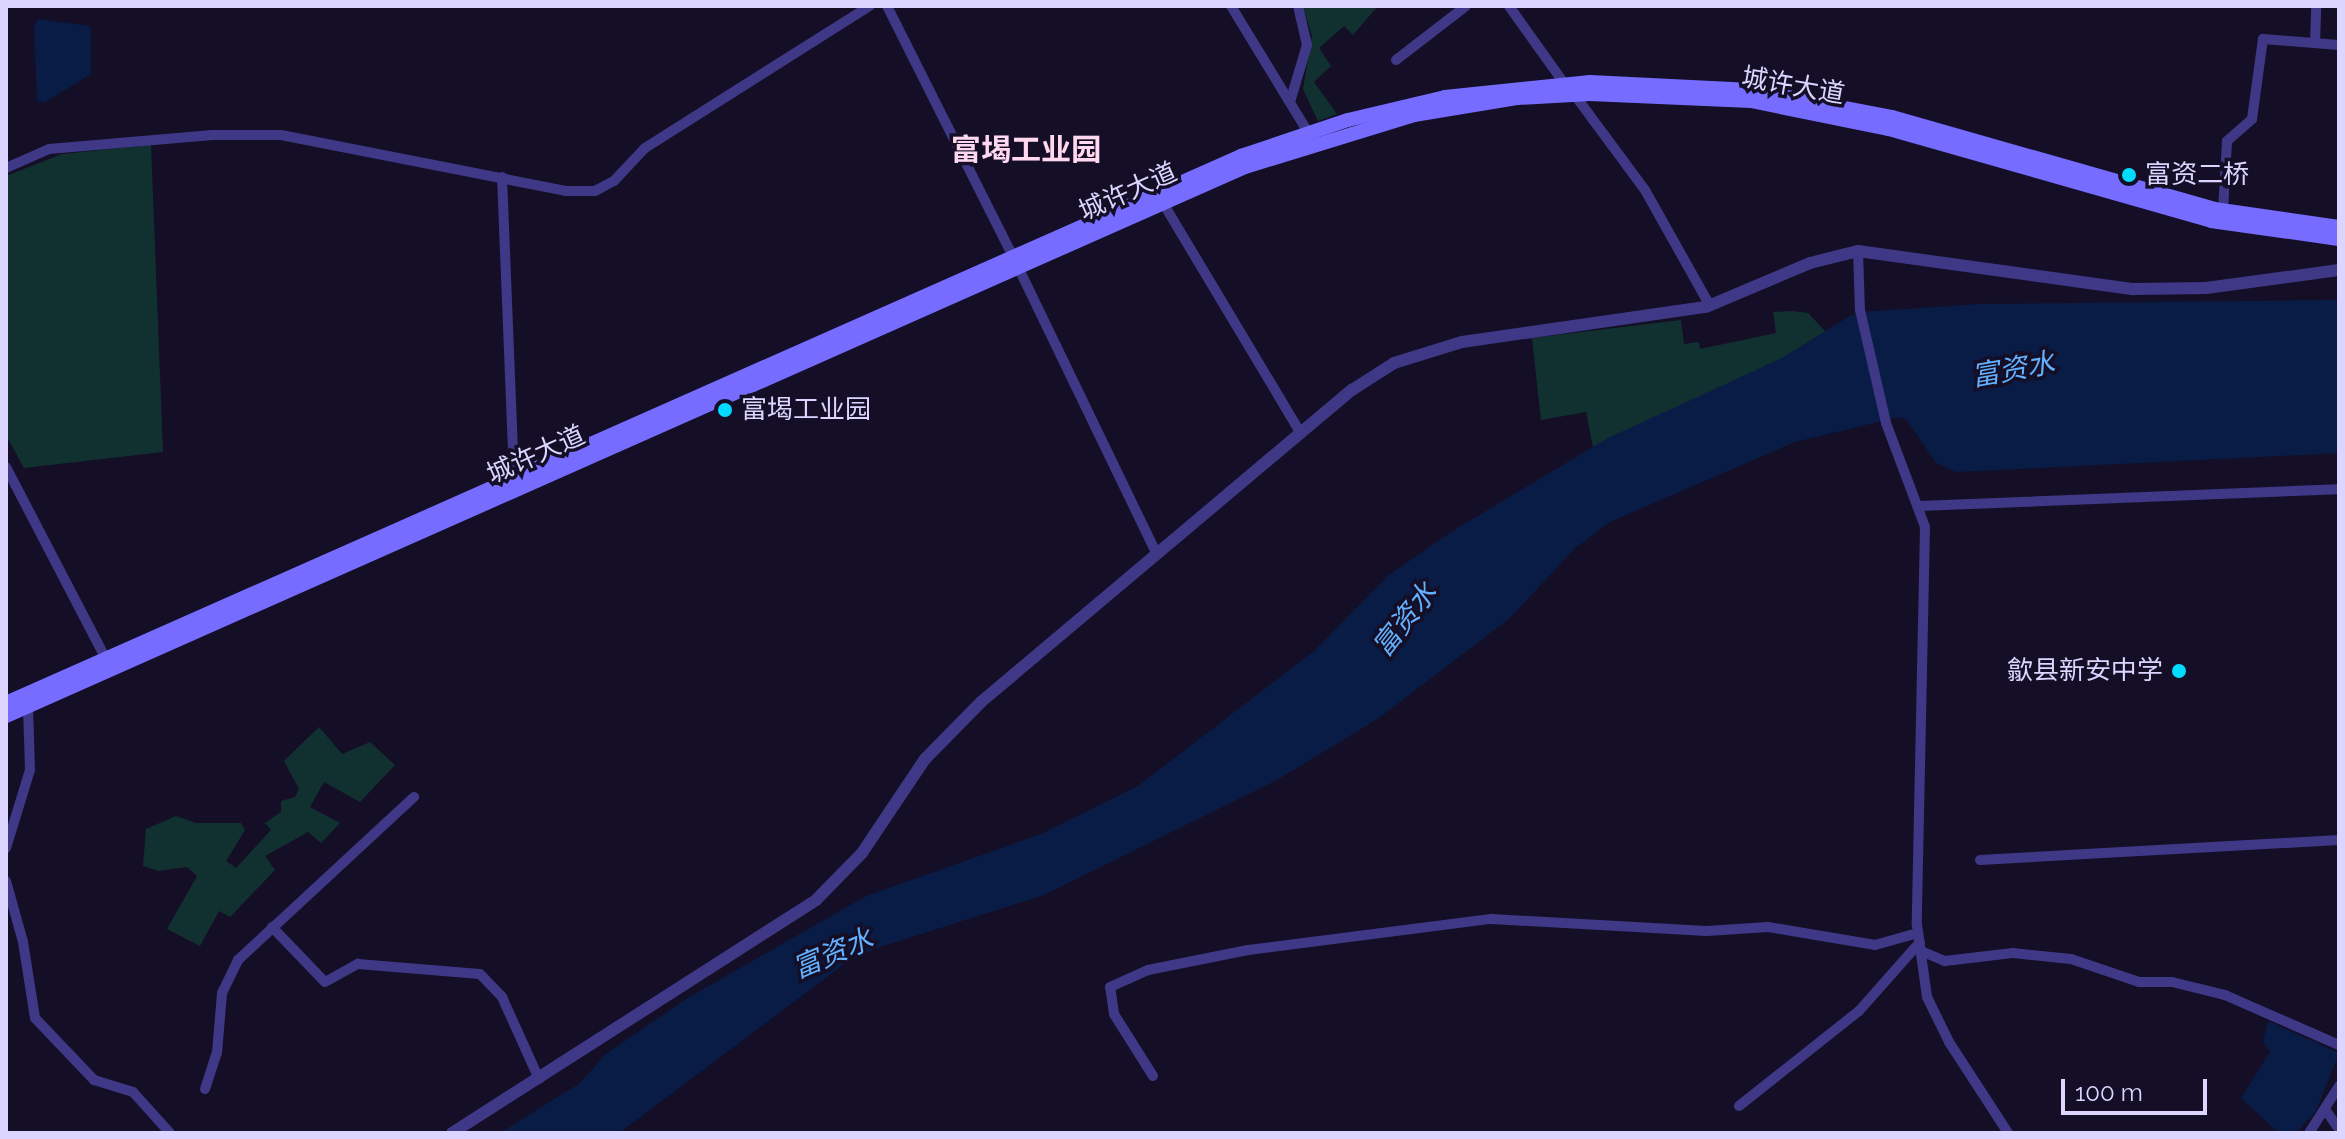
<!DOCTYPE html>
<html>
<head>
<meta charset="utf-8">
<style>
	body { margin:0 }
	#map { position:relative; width:2345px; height:1139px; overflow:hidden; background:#140f27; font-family:Raleway,"Noto Sans SC",sans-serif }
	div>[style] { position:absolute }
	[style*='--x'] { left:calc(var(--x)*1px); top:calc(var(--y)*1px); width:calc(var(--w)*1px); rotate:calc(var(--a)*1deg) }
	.green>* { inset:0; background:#113131 }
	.water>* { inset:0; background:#091c46 }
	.minor>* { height:10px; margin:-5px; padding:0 5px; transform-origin:5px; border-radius:5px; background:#3f3887 }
	.tertiary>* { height:12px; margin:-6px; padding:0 6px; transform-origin:6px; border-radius:6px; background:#3f3887 }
	.secondary>* { height:14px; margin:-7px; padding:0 7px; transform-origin:7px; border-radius:7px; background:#766cff }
	.dots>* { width:22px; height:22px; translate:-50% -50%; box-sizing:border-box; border:4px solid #140f27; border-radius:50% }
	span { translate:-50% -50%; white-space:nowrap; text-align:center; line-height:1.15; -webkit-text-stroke:7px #140f27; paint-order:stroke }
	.street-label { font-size:26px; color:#dbd5ff }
	.poi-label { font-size:26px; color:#dbd5ff }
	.left { translate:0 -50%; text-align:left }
	.right { translate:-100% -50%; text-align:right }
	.water-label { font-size:28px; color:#63b0ff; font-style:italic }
	.quarter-label { font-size:30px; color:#ffd7ef; font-weight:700 }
	.frame { position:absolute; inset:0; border:8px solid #dbd5ff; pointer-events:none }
	.scale { position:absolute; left:2061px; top:1079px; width:146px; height:36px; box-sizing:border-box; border:4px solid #dbd5ff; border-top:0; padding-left:10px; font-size:24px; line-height:28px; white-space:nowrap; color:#dbd5ff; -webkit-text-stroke:6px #140f27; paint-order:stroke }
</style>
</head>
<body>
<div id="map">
	<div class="green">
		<div style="clip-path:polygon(1303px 6px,1378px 6px,1353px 35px,1344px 26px,1319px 48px,1331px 66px,1314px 82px,1337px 114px,1318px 121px,1303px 89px,1312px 36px)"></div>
		<div style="clip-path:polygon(151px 145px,163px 452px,24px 468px,6px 435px,6px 176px,62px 154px)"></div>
		<div style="clip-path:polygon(1792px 311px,1808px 313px,1826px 332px,1782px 358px,1593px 447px,1586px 412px,1541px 420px,1532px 338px,1681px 320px,1684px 344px,1699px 342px,1700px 349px,1776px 333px,1773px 312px)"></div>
		<div style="clip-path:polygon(319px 727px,342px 754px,370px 742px,395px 765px,360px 802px,324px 782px,310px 807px,340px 823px,321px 843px,308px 832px,265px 856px,275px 870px,230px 917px,219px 911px,200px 946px,167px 929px,197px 876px,187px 867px,158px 871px,143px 866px,146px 829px,176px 816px,196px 823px,241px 823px,245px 830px,226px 861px,236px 868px,271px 830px,265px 823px,281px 812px,281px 801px,295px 797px,299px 789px,284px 761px)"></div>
	</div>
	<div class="water">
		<div style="clip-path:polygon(39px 19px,89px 26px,91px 31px,91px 74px,44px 103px,37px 100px,34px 25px)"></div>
		<div style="clip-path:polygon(2339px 300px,2339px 453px,1956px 472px,1936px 463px,1907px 420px,1899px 417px,1795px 442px,1610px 522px,1574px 549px,1510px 618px,1379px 718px,1277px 780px,1044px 895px,874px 949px,847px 962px,619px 1133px,500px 1133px,580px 1083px,606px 1054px,686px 999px,866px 896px,1041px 834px,1138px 786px,1314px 651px,1389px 575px,1451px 532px,1608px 438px,1782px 358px,1848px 317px,1861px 312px,1980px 304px)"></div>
		<div style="clip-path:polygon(2268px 1021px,2339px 1053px,2316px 1111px,2296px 1133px,2279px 1133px,2241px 1098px,2270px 1052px,2263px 1041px)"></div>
	</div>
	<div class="minor">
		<div style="--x:887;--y:6;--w:280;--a:63.3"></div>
		<div style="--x:1231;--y:6;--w:148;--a:58.6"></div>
		<div style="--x:1509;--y:6;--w:95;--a:54.5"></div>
		<div style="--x:2315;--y:43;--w:37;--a:-88"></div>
		<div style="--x:1396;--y:60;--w:88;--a:-37.6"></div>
		<div style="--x:1574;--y:94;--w:119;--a:53.5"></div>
		<div style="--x:1645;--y:190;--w:133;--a:60.7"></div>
		<div style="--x:1290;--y:102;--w:59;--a:-73.4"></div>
		<div style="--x:1307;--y:45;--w:40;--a:-103"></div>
		<div style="--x:6;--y:168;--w:47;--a:-23.8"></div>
		<div style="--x:49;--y:149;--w:164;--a:-4.9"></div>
		<div style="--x:212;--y:135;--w:69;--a:0"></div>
		<div style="--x:281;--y:135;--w:290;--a:11.1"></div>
		<div style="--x:566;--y:191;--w:29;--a:0"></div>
		<div style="--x:595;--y:191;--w:21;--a:-28"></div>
		<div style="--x:614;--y:181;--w:45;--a:-46.8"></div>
		<div style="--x:645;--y:148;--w:266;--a:-32.3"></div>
		<div style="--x:502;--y:177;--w:301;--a:87.7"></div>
		<div style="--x:1163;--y:203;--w:269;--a:59.1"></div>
		<div style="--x:2223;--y:211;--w:70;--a:-86.7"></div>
		<div style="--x:2227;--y:141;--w:33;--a:-41"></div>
		<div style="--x:2252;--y:119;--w:81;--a:-82.2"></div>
		<div style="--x:2263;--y:39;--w:76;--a:4.5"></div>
		<div style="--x:1858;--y:251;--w:59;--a:88.1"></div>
		<div style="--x:1860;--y:310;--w:116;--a:77"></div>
		<div style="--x:1886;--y:423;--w:111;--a:69.4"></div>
		<div style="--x:1925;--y:527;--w:398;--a:91.2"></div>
		<div style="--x:1917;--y:925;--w:73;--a:82.1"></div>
		<div style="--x:1927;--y:997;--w:50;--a:63.9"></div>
		<div style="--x:1949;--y:1042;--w:108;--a:57"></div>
		<div style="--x:1018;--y:267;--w:319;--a:64.2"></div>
		<div style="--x:6;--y:467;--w:216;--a:62.5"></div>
		<div style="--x:1920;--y:506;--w:419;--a:-2.3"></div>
		<div style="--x:6;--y:848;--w:82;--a:-72.9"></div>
		<div style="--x:30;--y:770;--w:63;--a:-91.8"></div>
		<div style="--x:1980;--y:860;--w:360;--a:-3.2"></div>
		<div style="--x:6;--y:881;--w:63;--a:74.4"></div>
		<div style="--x:23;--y:942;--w:77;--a:81"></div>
		<div style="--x:35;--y:1018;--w:86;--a:46.4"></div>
		<div style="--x:94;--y:1080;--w:41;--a:17.1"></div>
		<div style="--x:133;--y:1092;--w:55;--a:47.9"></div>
		<div style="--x:272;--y:927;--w:76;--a:46.1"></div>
		<div style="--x:325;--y:982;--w:38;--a:-29"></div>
		<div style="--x:358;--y:964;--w:122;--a:4.7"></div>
		<div style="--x:480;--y:974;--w:32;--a:46"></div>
		<div style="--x:502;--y:997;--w:90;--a:65.7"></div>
		<div style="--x:1921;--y:951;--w:26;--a:23"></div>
		<div style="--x:1945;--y:961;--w:68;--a:-6.7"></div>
		<div style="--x:2013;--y:953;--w:58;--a:5.9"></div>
		<div style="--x:2071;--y:959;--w:72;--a:18.7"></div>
		<div style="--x:2139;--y:982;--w:33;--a:0"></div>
		<div style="--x:2172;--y:982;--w:55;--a:13.8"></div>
		<div style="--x:2225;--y:995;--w:124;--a:23.7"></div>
		<div style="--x:1153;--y:1076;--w:73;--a:-122.2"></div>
		<div style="--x:1114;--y:1014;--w:27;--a:-98"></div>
		<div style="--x:1110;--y:987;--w:42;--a:-24.1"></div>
		<div style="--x:1148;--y:970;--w:102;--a:-11.3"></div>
		<div style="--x:1248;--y:950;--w:245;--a:-7.3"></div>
		<div style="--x:1491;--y:919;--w:216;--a:3.2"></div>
		<div style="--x:1707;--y:931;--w:61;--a:-3.8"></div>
		<div style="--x:1768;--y:927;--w:109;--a:9.5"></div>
		<div style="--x:1875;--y:945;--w:45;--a:-15.6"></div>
		<div style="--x:205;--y:1089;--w:38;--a:-72"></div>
		<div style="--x:217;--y:1053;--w:60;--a:-85.2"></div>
		<div style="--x:222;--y:993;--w:37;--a:-64"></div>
		<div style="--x:238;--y:960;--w:240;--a:-42.8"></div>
		<div style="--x:1739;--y:1106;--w:153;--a:-38.4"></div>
		<div style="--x:1859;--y:1011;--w:92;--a:-48.5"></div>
		<div style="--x:2327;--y:1112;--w:21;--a:55"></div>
		<div style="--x:2309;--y:1133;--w:56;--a:-57.4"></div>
	</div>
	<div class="tertiary">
		<div style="--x:452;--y:1133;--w:432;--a:-32.6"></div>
		<div style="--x:816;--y:900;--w:66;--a:-45.6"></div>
		<div style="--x:862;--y:853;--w:113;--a:-56.2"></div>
		<div style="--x:925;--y:759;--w:80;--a:-45.5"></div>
		<div style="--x:981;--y:702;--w:485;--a:-40.1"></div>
		<div style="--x:1352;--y:390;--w:50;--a:-32.7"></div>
		<div style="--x:1394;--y:363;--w:71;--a:-17.2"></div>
		<div style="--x:1462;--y:342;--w:246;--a:-8.2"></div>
		<div style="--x:1706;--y:307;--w:113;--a:-22.9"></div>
		<div style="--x:1810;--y:263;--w:49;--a:-14"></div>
		<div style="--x:1858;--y:251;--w:278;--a:7.9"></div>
		<div style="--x:2133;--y:289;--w:73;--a:-0.8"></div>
		<div style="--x:2206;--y:288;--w:134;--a:-7.7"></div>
	</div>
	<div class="secondary">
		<div style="--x:6;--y:703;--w:1351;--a:-23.89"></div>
		<div style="--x:1241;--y:156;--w:113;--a:-18.6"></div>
		<div style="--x:1348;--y:120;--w:100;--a:-13.3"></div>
		<div style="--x:1445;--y:97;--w:146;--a:-5.9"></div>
		<div style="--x:1590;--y:82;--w:162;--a:2.8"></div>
		<div style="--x:1752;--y:90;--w:143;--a:10.9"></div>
		<div style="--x:1892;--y:117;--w:335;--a:15.9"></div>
		<div style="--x:2214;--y:209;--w:126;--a:8.2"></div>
		<div style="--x:6;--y:716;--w:1355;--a:-23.9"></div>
		<div style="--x:1245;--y:167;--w:177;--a:-17.1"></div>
		<div style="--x:1414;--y:115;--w:104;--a:-9.4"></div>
		<div style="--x:1517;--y:98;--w:73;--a:-3.1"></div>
		<div style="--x:1590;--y:94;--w:161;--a:2.5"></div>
		<div style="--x:1751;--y:101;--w:141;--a:11.5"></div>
		<div style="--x:1889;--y:129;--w:335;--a:15.9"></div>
		<div style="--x:2211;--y:221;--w:129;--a:8"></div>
	</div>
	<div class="dots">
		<div style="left:2129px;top:175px;background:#01dbff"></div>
		<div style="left:725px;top:410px;background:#01dbff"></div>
		<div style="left:2179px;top:671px;background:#01dbff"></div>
	</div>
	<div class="street-label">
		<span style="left:1793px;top:86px;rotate:10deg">城许大道</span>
		<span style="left:1128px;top:192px;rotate:-24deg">城许大道</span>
		<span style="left:536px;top:455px;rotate:-24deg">城许大道</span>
	</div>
	<div class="poi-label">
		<span class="left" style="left:2145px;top:175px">富资二桥</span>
		<span class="left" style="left:741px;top:410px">富堨工业园</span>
		<span class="right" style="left:2163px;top:671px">歙县新安中学</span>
	</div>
	<div class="water-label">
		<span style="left:2013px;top:370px;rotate:-10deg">富资水</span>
		<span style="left:1405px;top:620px;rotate:-52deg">富资水</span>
		<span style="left:833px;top:954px;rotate:-23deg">富资水</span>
	</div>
	<div class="quarter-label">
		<span style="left:1026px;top:150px">富堨工业园</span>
	</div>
	<div class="frame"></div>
	<div class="scale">100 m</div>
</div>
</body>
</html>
